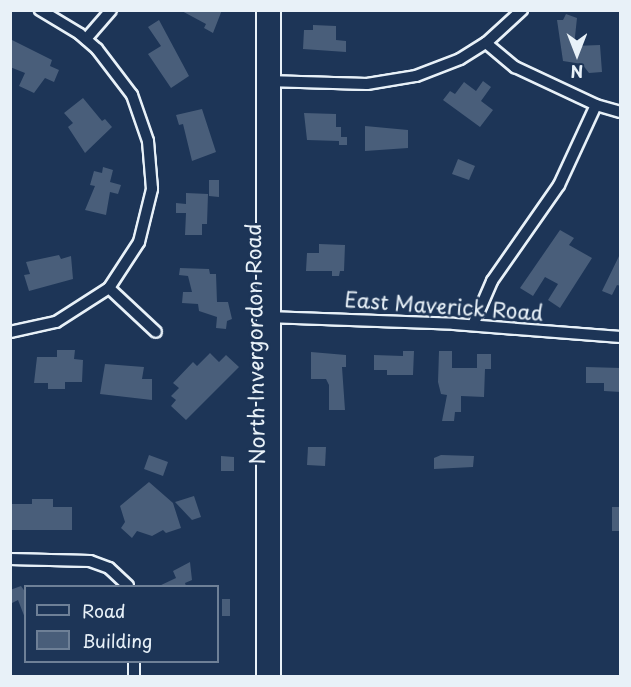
<!DOCTYPE html>
<html>
<head>
<meta charset="utf-8">
<style>
	body { margin:0 }
	#map { position:relative; width:631px; height:687px; overflow:hidden; background:#1d3557; font-family:"Playpen Sans",sans-serif }
	div>[style] { position:absolute }
	[style*='--x'] { left:calc(var(--x)*1px); top:calc(var(--y)*1px); width:calc(var(--w)*1px); rotate:calc(var(--a)*1deg) }
	.building>* { inset:0; background:#495e7a }
	.roads { filter:drop-shadow(2px 0 #e8f1f8) drop-shadow(-2px 0 #e8f1f8) drop-shadow(0 2px #e8f1f8) drop-shadow(0 -2px #e8f1f8) }
	.minor>* { height:10px; margin:-5px; padding:0 5px; transform-origin:5px; border-radius:5px; background:#1d3557 }
	.tertiary>* { height:12px; margin:-6px; padding:0 6px; transform-origin:6px; border-radius:6px; background:#1d3557 }
	span { translate:-50% -50%; white-space:nowrap; text-align:center; line-height:1.15; -webkit-text-stroke:5px #1d3557; paint-order:stroke }
	.street-label { font-size:21px; color:#e8f1f8 }
	.frame { position:absolute; inset:0; border:12px solid #e8f1f8; pointer-events:none }
	.legend { position:absolute; left:24px; top:585px; width:195px; height:78px; box-sizing:border-box; background:#1d3557; border:2px solid #6e8097; margin:0; padding:8px 10px; list-style:none; font-size:18px; color:#e8f1f8 }
	.legend li { display:flex; align-items:center; gap:12px; height:30px }
	.legend b { width:30px; border:2px solid #6e8097 }
	.north { position:absolute; left:547px; top:24px; width:60px; height:60px; -webkit-text-stroke:4px #1d3557; paint-order:stroke; rotate:180deg; font-size:16px; font-weight:700; line-height:24px; text-align:center; color:#e8f1f8 }
	.north::after { content:''; display:block; margin:auto; width:21px; height:27px; background:#e8f1f8; clip-path:polygon(50% 0,100% 100%,50% 72%,0 100%) }
</style>
</head>
<body>
<div id="map">
	<div class="building">
		<div style="clip-path:polygon(180px 10px,222px 10px,213px 33px,204px 28px,206px 24px)"></div>
		<div style="clip-path:polygon(566px 14px,577px 18px,574px 46px,600px 45px,602px 72px,589px 73px,582px 64px,563px 61px,557px 20px,563px 20px)"></div>
		<div style="clip-path:polygon(159px 20px,189px 76px,171px 88px,148px 54px,161px 46px,148px 27px)"></div>
		<div style="clip-path:polygon(313px 25px,336px 26px,336px 40px,346px 41px,346px 52px,303px 49px,304px 30px,313px 30px)"></div>
		<div style="clip-path:polygon(10px 39px,52px 60px,50px 66px,59px 70px,54px 82px,45px 78px,34px 93px,19px 86px,25px 73px,10px 67px)"></div>
		<div style="clip-path:polygon(483px 81px,491px 87px,481px 101px,493px 110px,480px 127px,443px 100px,450px 91px,455px 94px,464px 82px,476px 91px)"></div>
		<div style="clip-path:polygon(83px 98px,102px 121px,105px 119px,112px 127px,85px 153px,68px 127px,73px 123px,64px 113px)"></div>
		<div style="clip-path:polygon(202px 109px,216px 152px,192px 161px,183px 124px,179px 125px,176px 115px)"></div>
		<div style="clip-path:polygon(304px 113px,336px 114px,336px 127px,341px 127px,341px 137px,347px 137px,347px 145px,339px 145px,339px 141px,307px 140px)"></div>
		<div style="clip-path:polygon(365px 126px,408px 130px,408px 148px,365px 151px)"></div>
		<div style="clip-path:polygon(458px 159px,475px 166px,469px 180px,452px 174px)"></div>
		<div style="clip-path:polygon(103px 167px,113px 170px,110px 182px,121px 185px,118px 194px,110px 192px,106px 215px,85px 210px,95px 186px,90px 185px,94px 171px,102px 173px)"></div>
		<div style="clip-path:polygon(209px 180px,219px 180px,219px 197px,209px 196px)"></div>
		<div style="clip-path:polygon(186px 193px,208px 194px,207px 224px,202px 224px,202px 235px,185px 235px,186px 213px,176px 213px,176px 203px,186px 204px)"></div>
		<div style="clip-path:polygon(560px 230px,574px 238px,569px 245px,592px 258px,560px 308px,548px 300px,558px 284px,545px 277px,533px 296px,520px 288px)"></div>
		<div style="clip-path:polygon(319px 244px,345px 245px,344px 271px,340px 271px,339px 276px,332px 276px,332px 271px,306px 271px,307px 253px,319px 253px)"></div>
		<div style="clip-path:polygon(621px 252px,621px 286px,617px 285px,612px 295px,602px 291px)"></div>
		<div style="clip-path:polygon(59px 255px,61px 259px,71px 256px,73px 279px,29px 291px,24px 275px,30px 274px,26px 262px)"></div>
		<div style="clip-path:polygon(180px 268px,209px 269px,210px 274px,216px 274px,217px 302px,228px 302px,232px 319px,227px 321px,226px 329px,216px 328px,217px 317px,199px 311px,198px 304px,182px 303px,183px 292px,192px 292px,188px 276px,179px 275px)"></div>
		<div style="clip-path:polygon(57px 350px,75px 350px,74px 359px,83px 360px,82px 382px,65px 382px,65px 389px,48px 389px,48px 383px,34px 383px,37px 357px,57px 357px)"></div>
		<div style="clip-path:polygon(403px 351px,414px 351px,413px 375px,387px 375px,387px 370px,374px 370px,374px 355px,403px 356px)"></div>
		<div style="clip-path:polygon(439px 351px,452px 351px,452px 368px,477px 368px,477px 354px,491px 354px,491px 369px,485px 369px,484px 397px,461px 396px,461px 412px,455px 412px,454px 421px,442px 421px,447px 395px,441px 394px,438px 382px)"></div>
		<div style="clip-path:polygon(311px 352px,346px 355px,346px 367px,342px 367px,345px 410px,329px 410px,329px 385px,326px 379px,311px 379px)"></div>
		<div style="clip-path:polygon(210px 353px,219px 362px,226px 355px,239px 367px,186px 420px,171px 406px,176px 400px,171px 396px,179px 388px,173px 383px,193px 362px,197px 366px)"></div>
		<div style="clip-path:polygon(105px 364px,144px 367px,142px 379px,152px 379px,152px 400px,100px 394px)"></div>
		<div style="clip-path:polygon(586px 367px,621px 368px,621px 392px,604px 391px,604px 383px,586px 383px)"></div>
		<div style="clip-path:polygon(308px 447px,326px 447px,325px 466px,307px 465px)"></div>
		<div style="clip-path:polygon(149px 455px,168px 462px,163px 476px,144px 469px)"></div>
		<div style="clip-path:polygon(441px 455px,474px 456px,473px 467px,434px 469px,434px 458px)"></div>
		<div style="clip-path:polygon(221px 456px,234px 457px,234px 471px,221px 471px)"></div>
		<div style="clip-path:polygon(149px 482px,173px 503px,181px 528px,166px 533px,163px 530px,152px 536px,137px 531px,132px 538px,121px 528px,125px 522px,120px 506px)"></div>
		<div style="clip-path:polygon(194px 496px,201px 517px,192px 520px,175px 502px)"></div>
		<div style="clip-path:polygon(32px 499px,53px 499px,53px 507px,72px 507px,72px 530px,10px 530px,10px 504px,32px 504px)"></div>
		<div style="clip-path:polygon(612px 507px,621px 507px,621px 531px,612px 531px)"></div>
		<div style="clip-path:polygon(190px 562px,192px 580px,185px 583px,186px 586px,159px 586px,176px 578px,173px 571px)"></div>
		<div style="clip-path:polygon(21px 586px,26px 593px,25px 618px,18px 600px,12px 603px,10px 598px,10px 590px)"></div>
		<div style="clip-path:polygon(222px 599px,230px 599px,230px 616px,222px 616px)"></div>
	</div>
	<div class="roads">
		<div class="minor">
			<div style="--x:86;--y:39;--w:38;--a:-49"></div>
			<div style="--x:486;--y:43;--w:38;--a:40"></div>
			<div style="--x:515;--y:67;--w:89;--a:25.1"></div>
			<div style="--x:596;--y:105;--w:25;--a:16"></div>
			<div style="--x:267;--y:81;--w:100;--a:1.7"></div>
			<div style="--x:367;--y:84;--w:50;--a:-9.3"></div>
			<div style="--x:416;--y:76;--w:47;--a:-21.1"></div>
			<div style="--x:460;--y:59;--w:31;--a:-32"></div>
			<div style="--x:486;--y:43;--w:49;--a:-42.5"></div>
			<div style="--x:109;--y:288;--w:64;--a:43.1"></div>
			<div style="--x:267;--y:317;--w:187;--a:2.1"></div>
			<div style="--x:454;--y:324;--w:167;--a:4.5"></div>
			<div style="--x:473;--y:325;--w:48;--a:-66.6"></div>
			<div style="--x:492;--y:281;--w:117;--a:-55.1"></div>
			<div style="--x:559;--y:185;--w:88;--a:-65.2"></div>
			<div style="--x:10;--y:332;--w:47;--a:-12.3"></div>
			<div style="--x:56;--y:322;--w:63;--a:-32.7"></div>
			<div style="--x:109;--y:288;--w:55;--a:-56.9"></div>
			<div style="--x:139;--y:242;--w:55;--a:-76.2"></div>
			<div style="--x:152;--y:189;--w:48;--a:-94.8"></div>
			<div style="--x:148;--y:141;--w:49;--a:-109.2"></div>
			<div style="--x:132;--y:95;--w:58;--a:-127.3"></div>
			<div style="--x:97;--y:49;--w:23;--a:-139"></div>
			<div style="--x:80;--y:34;--w:47;--a:-149"></div>
			<div style="--x:10;--y:559;--w:80;--a:1.4"></div>
			<div style="--x:90;--y:561;--w:20;--a:20"></div>
			<div style="--x:109;--y:568;--w:26;--a:43"></div>
			<div style="--x:134;--y:676;--w:14;--a:-90"></div>
		</div>
		<div class="tertiary">
			<div style="--x:263;--y:10;--w:666;--a:90"></div>
			<div style="--x:274;--y:676;--w:666;--a:-90"></div>
		</div>
	</div>
	<div class="street-label">
		<span style="left:444px;top:305px;rotate:4deg">East Maverick Road</span>
		<span style="left:254px;top:344px;rotate:-91deg">North Invergordon Road</span>
	</div>
	<div class="frame"></div>
	<ul class="legend">
	<li><b style="height:8px;background:#1d3557"></b>Road</li>
	<li><b style="height:16px;background:#495e7a"></b>Building</li>
	</ul>
	<div class="north">N</div>
</div>
</body>
</html>
